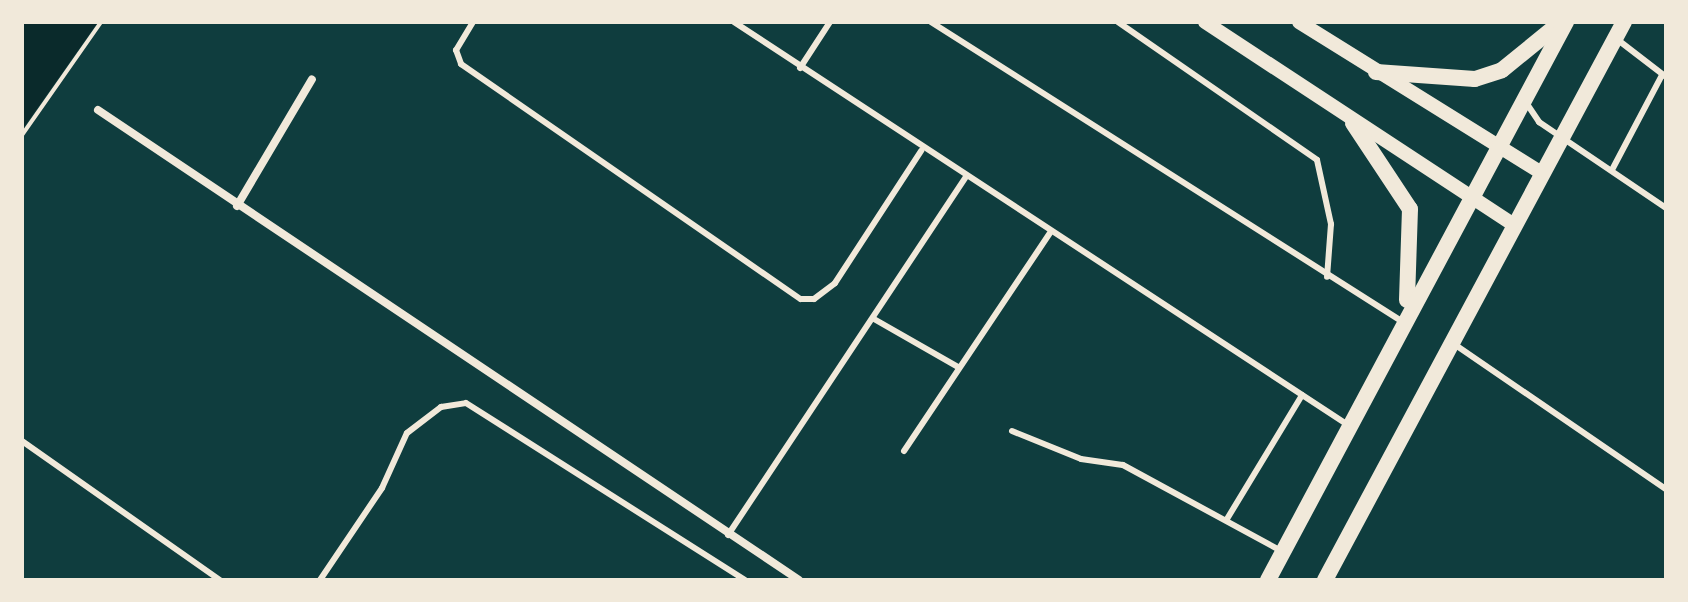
<!DOCTYPE html>
<html>
<head>
<meta charset="utf-8">
<style>
	body { margin:0 }
	#map { position:relative; width:1688px; height:602px; overflow:hidden; background:#0f3d3e; font-family:"PT Sans",sans-serif }
	div>[style] { position:absolute }
	[style*='--x'] { left:calc(var(--x)*1px); top:calc(var(--y)*1px); width:calc(var(--w)*1px); rotate:calc(var(--a)*1deg) }
	.water>* { inset:0; background:#0a2a2b }
	.path>* { height:4px; margin:-2px; padding:0 2px; transform-origin:2px; border-radius:2px; background:#f1e9da }
	.service>* { height:6px; margin:-3px; padding:0 3px; transform-origin:3px; border-radius:3px; background:#f1e9da }
	.minor>* { height:8px; margin:-4px; padding:0 4px; transform-origin:4px; border-radius:4px; background:#f1e9da }
	.tertiary>* { height:14px; margin:-7px; padding:0 7px; transform-origin:7px; border-radius:7px; background:#f1e9da }
	.secondary>* { height:16px; margin:-8px; padding:0 8px; transform-origin:8px; border-radius:8px; background:#f1e9da }
	span { translate:-50% -50%; white-space:nowrap; text-align:center; line-height:1.15; -webkit-text-stroke:7px #f1e9da; paint-order:stroke }
	.frame { position:absolute; inset:0; border:24px solid #f1e9da; pointer-events:none }
</style>
</head>
<body>
<div id="map">
	<div class="water">
		<div style="clip-path:polygon(22px 22px,98px 22px,22px 130px)"></div>
	</div>
	<div class="path">
		<div style="--x:22;--y:135;--w:138;--a:-55"></div>
	</div>
	<div class="service">
		<div style="--x:473;--y:22;--w:33;--a:121"></div>
		<div style="--x:456;--y:50;--w:15;--a:70"></div>
		<div style="--x:461;--y:64;--w:413;--a:34.7"></div>
		<div style="--x:801;--y:299;--w:13;--a:0"></div>
		<div style="--x:814;--y:299;--w:26;--a:-37"></div>
		<div style="--x:835;--y:283;--w:158;--a:-56.9"></div>
		<div style="--x:734;--y:22;--w:734;--a:33.28"></div>
		<div style="--x:931;--y:22;--w:559;--a:32.44"></div>
		<div style="--x:1118;--y:22;--w:242;--a:34.7"></div>
		<div style="--x:1317;--y:160;--w:66;--a:77.7"></div>
		<div style="--x:1331;--y:224;--w:53;--a:94.3"></div>
		<div style="--x:1618;--y:40;--w:61;--a:37.6"></div>
		<div style="--x:800;--y:68;--w:55;--a:-56.9"></div>
		<div style="--x:1527;--y:104;--w:22;--a:56"></div>
		<div style="--x:1539;--y:122;--w:153;--a:34.1"></div>
		<div style="--x:1613;--y:168;--w:105;--a:-62.2"></div>
		<div style="--x:874;--y:319;--w:97;--a:29.7"></div>
		<div style="--x:1454;--y:344;--w:257;--a:34.4"></div>
		<div style="--x:1012;--y:431;--w:74;--a:22.1"></div>
		<div style="--x:1081;--y:459;--w:42;--a:8.1"></div>
		<div style="--x:1123;--y:465;--w:182;--a:28.5"></div>
		<div style="--x:22;--y:441;--w:242;--a:35.1"></div>
		<div style="--x:904;--y:451;--w:262;--a:-56.2"></div>
		<div style="--x:1227;--y:519;--w:145;--a:-58.8"></div>
		<div style="--x:728;--y:535;--w:429;--a:-56.4"></div>
		<div style="--x:320;--y:580;--w:111;--a:-56"></div>
		<div style="--x:382;--y:488;--w:60;--a:-65.6"></div>
		<div style="--x:407;--y:433;--w:43;--a:-37.4"></div>
		<div style="--x:441;--y:407;--w:25;--a:-9"></div>
		<div style="--x:466;--y:403;--w:330;--a:32.4"></div>
	</div>
	<div class="minor">
		<div style="--x:98;--y:110;--w:844;--a:33.84"></div>
		<div style="--x:237;--y:206;--w:147;--a:-59.4"></div>
	</div>
	<div class="tertiary">
		<div style="--x:1205;--y:22;--w:370;--a:33.3"></div>
		<div style="--x:1299;--y:22;--w:287;--a:31.9"></div>
	</div>
	<div class="secondary">
		<div style="--x:1376;--y:72;--w:99;--a:4"></div>
		<div style="--x:1475;--y:79;--w:28;--a:-18"></div>
		<div style="--x:1502;--y:70;--w:76;--a:-39.1"></div>
		<div style="--x:1353;--y:123;--w:103;--a:56.5"></div>
		<div style="--x:1410;--y:209;--w:91;--a:91.9"></div>
		<div style="--x:1268;--y:580;--w:633;--a:-61.9"></div>
		<div style="--x:1325;--y:580;--w:633;--a:-61.82"></div>
	</div>
	<div class="frame"></div>
</div>
</body>
</html>
